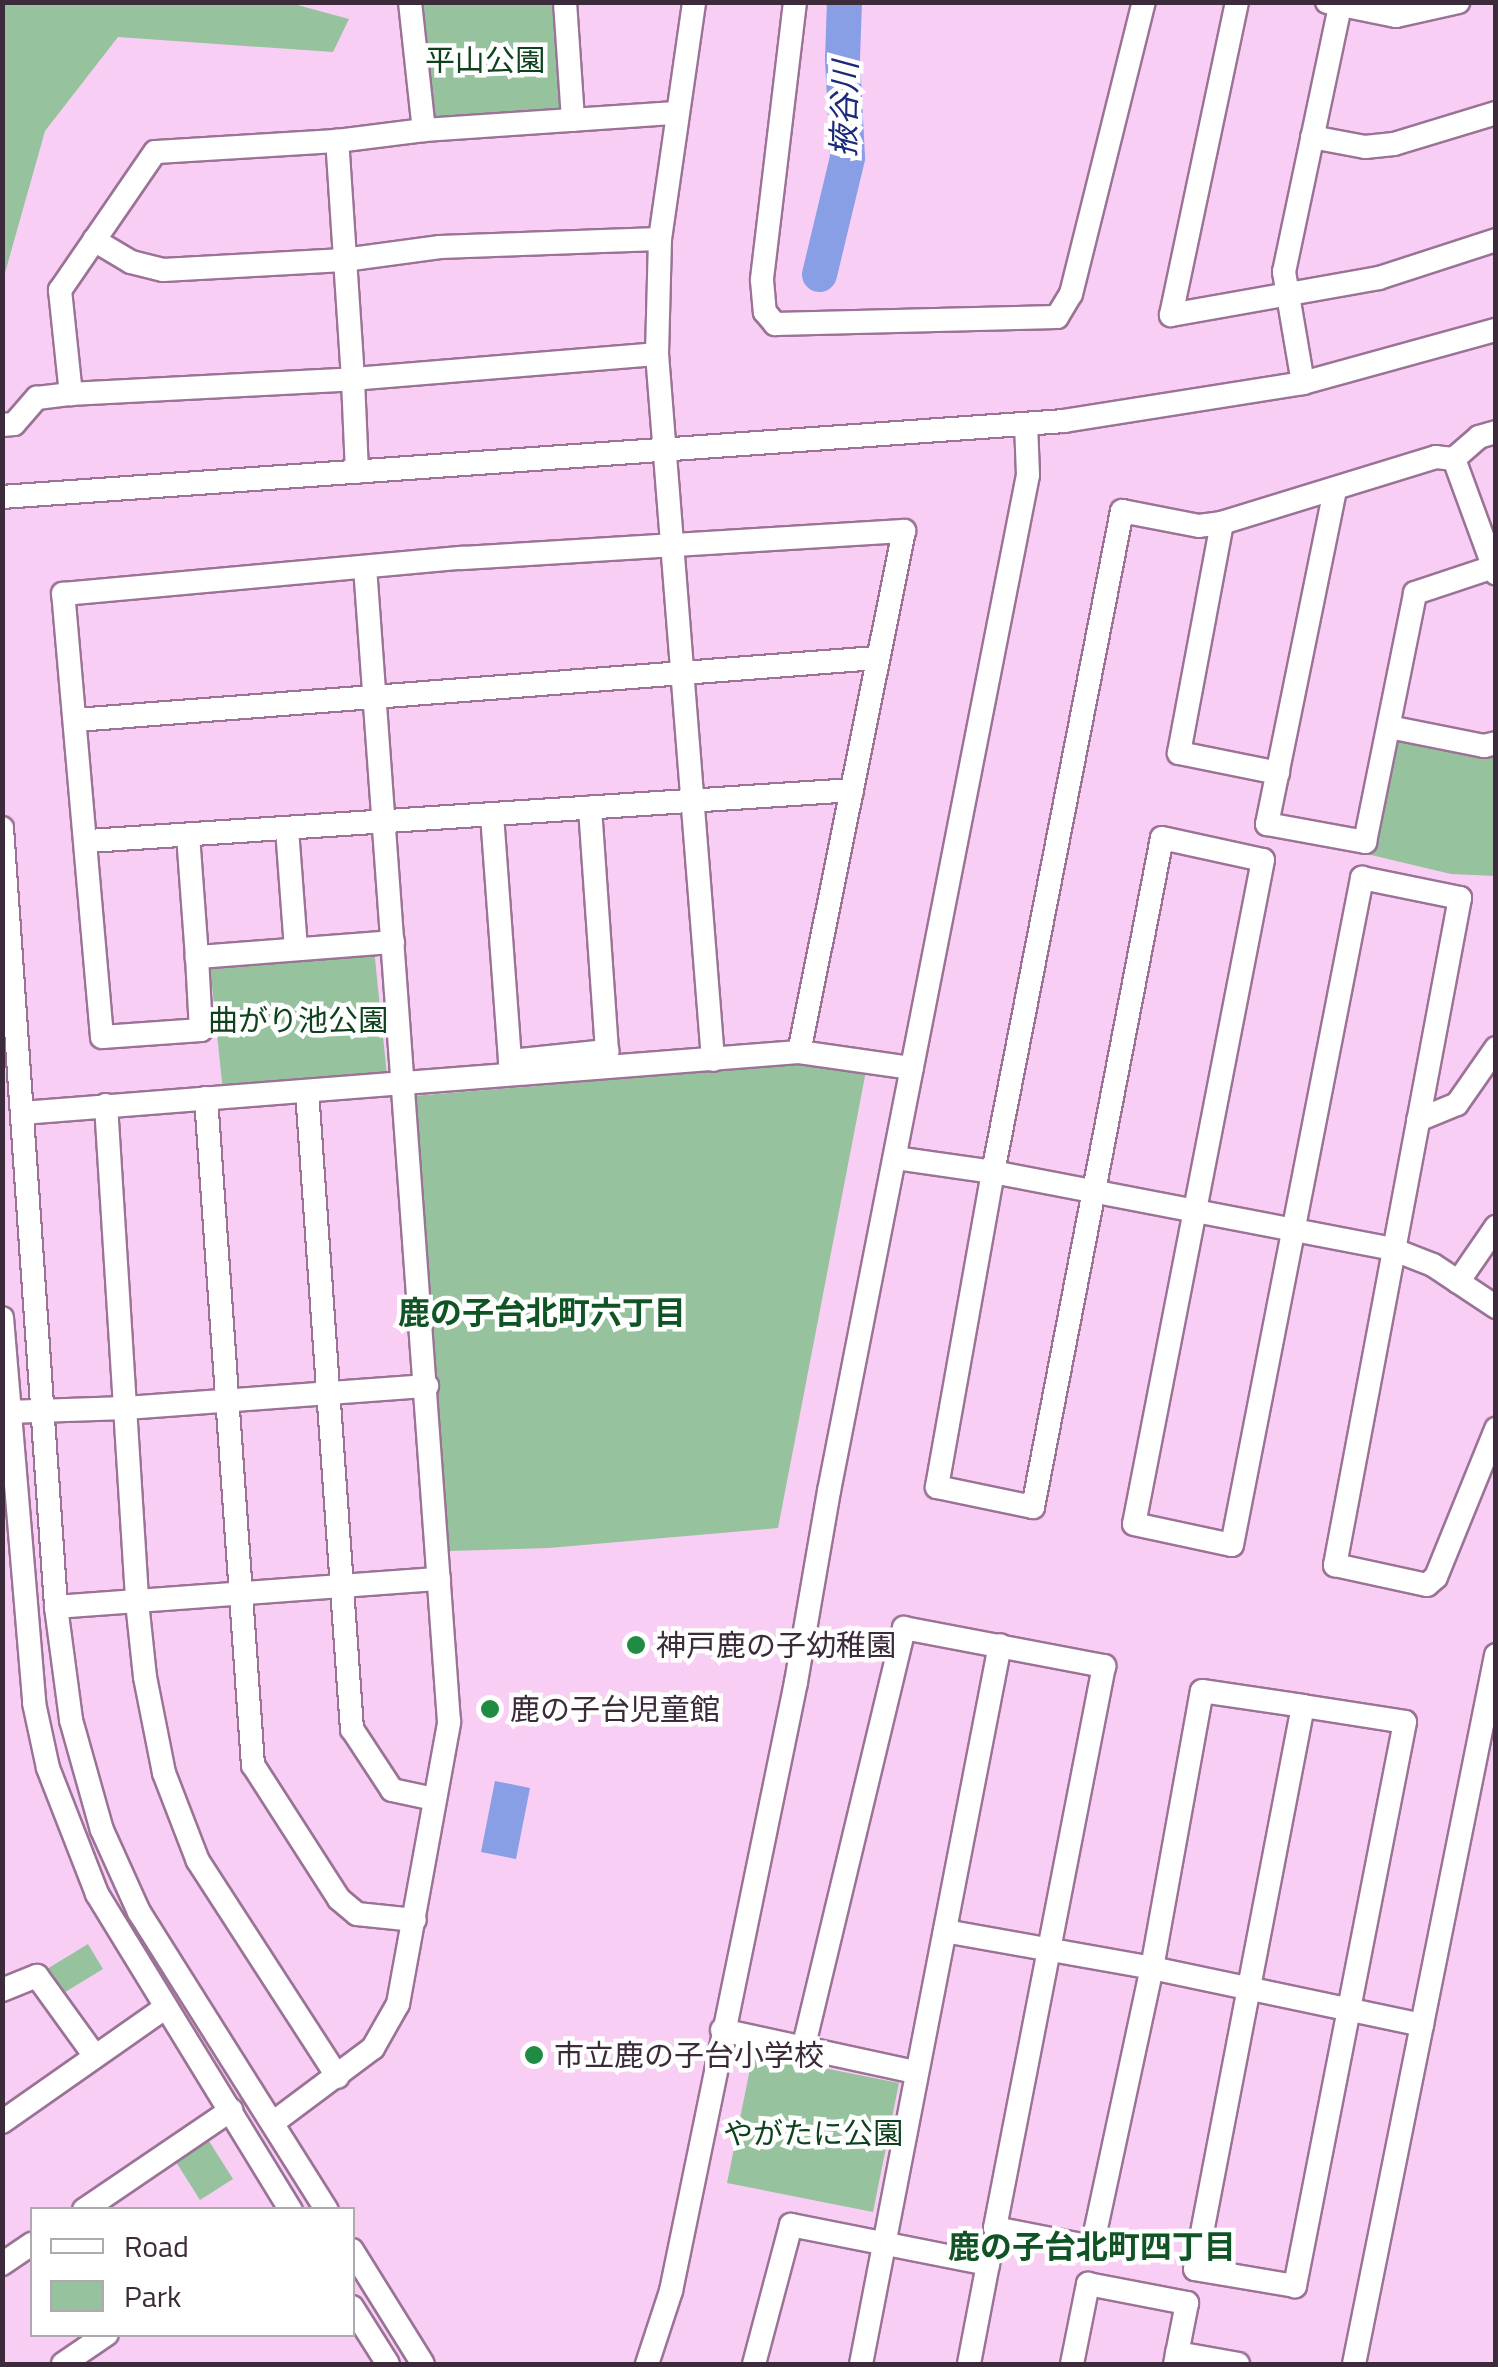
<!DOCTYPE html>
<html>
<head>
<meta charset="utf-8">
<style>
	body { margin:0 }
	#map { position:relative; width:1498px; height:2367px; overflow:hidden; background:#f8cef4; font-family:"Titillium Web","Noto Sans JP",sans-serif }
	div>[style] { position:absolute }
	[style*='--x'] { left:calc(var(--x)*1px); top:calc(var(--y)*1px); width:calc(var(--w)*1px); rotate:calc(var(--a)*1deg) }
	.green>* { inset:0; background:#96c39d }
	.water>* { inset:0; background:#889fe5 }
	.river>* { height:35px; margin:-17.5px; padding:0 17.5px; transform-origin:17.5px; border-radius:17.5px; background:#889fe5 }
	.roads { filter:drop-shadow(2px 0 #9a7396) drop-shadow(-2px 0 #9a7396) drop-shadow(0 2px #9a7396) drop-shadow(0 -2px #9a7396) }
	.minor>* { height:22px; margin:-11px; padding:0 11px; transform-origin:11px; border-radius:11px; background:#fff }
	.dots>* { width:28px; height:28px; translate:-50% -50%; box-sizing:border-box; border:5px solid #fefffe; border-radius:50% }
	span { translate:-50% -50%; white-space:nowrap; text-align:center; line-height:1.15; -webkit-text-stroke:9px #fefffe; paint-order:stroke }
	.park-label { font-size:30px; color:#0e421e }
	.poi-label { font-size:30px; color:#3c2b3a }
	.left { translate:0 -50%; text-align:left }
	.water-label { font-size:32px; color:#1b2979; font-style:italic }
	.neighbourhood-label { font-size:32px; color:#105426; font-weight:700 }
	.frame { position:absolute; inset:0; border:5px solid #3c2b3a; pointer-events:none }
	.legend { position:absolute; left:30px; top:2207px; width:325px; height:130px; box-sizing:border-box; background:#fefffe; border:2px solid #b0aab0; margin:0; padding:12px 18px; list-style:none; font-size:30px; color:#3c2b3a }
	.legend li { display:flex; align-items:center; gap:20px; height:50px }
	.legend b { width:50px; border:2px solid #b0aab0 }
</style>
</head>
<body>
<div id="map">
	<div class="green">
		<div style="clip-path:polygon(3px 2px,290px 3px,349px 19px,333px 52px,118px 37px,45px 131px,3px 280px)"></div>
		<div style="clip-path:polygon(420px 3px,555px 3px,564px 112px,430px 123px)"></div>
		<div style="clip-path:polygon(1392px 740px,1483px 759px,1495px 757px,1495px 876px,1451px 874px,1371px 855px)"></div>
		<div style="clip-path:polygon(374px 949px,387px 1075px,223px 1092px,210px 966px)"></div>
		<div style="clip-path:polygon(791px 1065px,866px 1071px,778px 1528px,549px 1548px,449px 1551px,413px 1096px)"></div>
		<div style="clip-path:polygon(88px 1944px,103px 1969px,62px 1994px,47px 1969px)"></div>
		<div style="clip-path:polygon(753px 2054px,899px 2083px,873px 2212px,727px 2183px)"></div>
		<div style="clip-path:polygon(209px 2141px,233px 2179px,200px 2200px,176px 2162px)"></div>
	</div>
	<div class="water">
		<div style="clip-path:polygon(495px 1781px,530px 1788px,516px 1859px,481px 1852px)"></div>
	</div>
	<div class="river">
		<div style="--x:819;--y:274;--w:120;--a:-76.5"></div>
		<div style="--x:847;--y:157;--w:99;--a:-92.9"></div>
		<div style="--x:842;--y:58;--w:56;--a:-88"></div>
	</div>
	<div class="roads">
		<div class="minor">
			<div style="--x:410;--y:2;--w:129;--a:83.8"></div>
			<div style="--x:565;--y:2;--w:118;--a:86.1"></div>
			<div style="--x:795;--y:2;--w:280;--a:96.8"></div>
			<div style="--x:762;--y:280;--w:32;--a:85"></div>
			<div style="--x:765;--y:312;--w:16;--a:50"></div>
			<div style="--x:775;--y:324;--w:282;--a:-1.4"></div>
			<div style="--x:1057;--y:317;--w:27;--a:-59"></div>
			<div style="--x:1071;--y:294;--w:301;--a:-76"></div>
			<div style="--x:1237;--y:2;--w:320;--a:101.9"></div>
			<div style="--x:1171;--y:315;--w:211;--a:-10.1"></div>
			<div style="--x:1379;--y:278;--w:123;--a:-18"></div>
			<div style="--x:1327;--y:2;--w:70;--a:11.5"></div>
			<div style="--x:1396;--y:16;--w:64;--a:-12.7"></div>
			<div style="--x:1312;--y:137;--w:54;--a:10.7"></div>
			<div style="--x:1365;--y:147;--w:29;--a:-6"></div>
			<div style="--x:1394;--y:144;--w:107;--a:-16.9"></div>
			<div style="--x:337;--y:141;--w:88;--a:-7.2"></div>
			<div style="--x:424;--y:130;--w:252;--a:-3.9"></div>
			<div style="--x:660;--y:239;--w:239;--a:-81.8"></div>
			<div style="--x:94;--y:240;--w:43;--a:30.7"></div>
			<div style="--x:131;--y:262;--w:33;--a:14"></div>
			<div style="--x:163;--y:270;--w:181;--a:-3.2"></div>
			<div style="--x:344;--y:260;--w:97;--a:-7.7"></div>
			<div style="--x:440;--y:247;--w:220;--a:-2.1"></div>
			<div style="--x:660;--y:239;--w:115;--a:91.5"></div>
			<div style="--x:657;--y:354;--w:708;--a:85.46"></div>
			<div style="--x:1303;--y:383;--w:113;--a:-99.7"></div>
			<div style="--x:1284;--y:272;--w:276;--a:-78.1"></div>
			<div style="--x:2;--y:425;--w:12;--a:-5"></div>
			<div style="--x:14;--y:424;--w:35;--a:-49"></div>
			<div style="--x:37;--y:398;--w:34;--a:-7"></div>
			<div style="--x:1496;--y:432;--w:18;--a:164"></div>
			<div style="--x:1479;--y:437;--w:33;--a:139"></div>
			<div style="--x:1454;--y:459;--w:18;--a:-174"></div>
			<div style="--x:1436;--y:457;--w:224;--a:162.9"></div>
			<div style="--x:1222;--y:523;--w:23;--a:173"></div>
			<div style="--x:1199;--y:526;--w:78;--a:-169"></div>
			<div style="--x:1122;--y:511;--w:673;--a:101.04"></div>
			<div style="--x:993;--y:1172;--w:320;--a:100.1"></div>
			<div style="--x:937;--y:1487;--w:98;--a:11.8"></div>
			<div style="--x:1033;--y:1507;--w:681;--a:-79.09"></div>
			<div style="--x:1162;--y:838;--w:103;--a:12.3"></div>
			<div style="--x:1263;--y:860;--w:676;--a:100.99"></div>
			<div style="--x:1134;--y:1524;--w:100;--a:12.1"></div>
			<div style="--x:1232;--y:1545;--w:680;--a:-78.97"></div>
			<div style="--x:1362;--y:878;--w:100;--a:11.5"></div>
			<div style="--x:1460;--y:898;--w:679;--a:100.61"></div>
			<div style="--x:1335;--y:1565;--w:94;--a:12.3"></div>
			<div style="--x:1427;--y:1585;--w:12;--a:-42"></div>
			<div style="--x:1436;--y:1577;--w:160;--a:-67.9"></div>
			<div style="--x:1454;--y:459;--w:122;--a:69.9"></div>
			<div style="--x:357;--y:472;--w:93;--a:-92.5"></div>
			<div style="--x:353;--y:379;--w:239;--a:-93.8"></div>
			<div style="--x:337;--y:141;--w:182;--a:176.5"></div>
			<div style="--x:155;--y:152;--w:168;--a:124.5"></div>
			<div style="--x:60;--y:290;--w:105;--a:84"></div>
			<div style="--x:71;--y:394;--w:282;--a:-3"></div>
			<div style="--x:353;--y:379;--w:305;--a:-4.7"></div>
			<div style="--x:1335;--y:490;--w:341;--a:101.5"></div>
			<div style="--x:1267;--y:824;--w:100;--a:10.4"></div>
			<div style="--x:1365;--y:842;--w:254;--a:-78.6"></div>
			<div style="--x:1415;--y:593;--w:85;--a:-18.4"></div>
			<div style="--x:2;--y:497;--w:1065;--a:-4.09"></div>
			<div style="--x:1064;--y:421;--w:242;--a:-9"></div>
			<div style="--x:1303;--y:383;--w:200;--a:-15.4"></div>
			<div style="--x:1222;--y:523;--w:234;--a:100.6"></div>
			<div style="--x:1179;--y:753;--w:101;--a:11.4"></div>
			<div style="--x:76;--y:720;--w:802;--a:-4.43"></div>
			<div style="--x:1389;--y:727;--w:97;--a:11.3"></div>
			<div style="--x:1484;--y:746;--w:12;--a:-14"></div>
			<div style="--x:492;--y:815;--w:247;--a:85.8"></div>
			<div style="--x:510;--y:1061;--w:98;--a:-5.9"></div>
			<div style="--x:607;--y:1051;--w:244;--a:-94"></div>
			<div style="--x:2;--y:828;--w:781;--a:86.03"></div>
			<div style="--x:56;--y:1607;--w:114;--a:82.4"></div>
			<div style="--x:71;--y:1720;--w:114;--a:74.3"></div>
			<div style="--x:102;--y:1830;--w:90;--a:65.7"></div>
			<div style="--x:139;--y:1912;--w:352;--a:57.8"></div>
			<div style="--x:287;--y:829;--w:120;--a:85.7"></div>
			<div style="--x:188;--y:835;--w:122;--a:85.8"></div>
			<div style="--x:89;--y:841;--w:765;--a:-3.82"></div>
			<div style="--x:393;--y:942;--w:197;--a:175.6"></div>
			<div style="--x:197;--y:957;--w:73;--a:86.9"></div>
			<div style="--x:201;--y:1030;--w:99;--a:176"></div>
			<div style="--x:102;--y:1037;--w:445;--a:-95"></div>
			<div style="--x:63;--y:594;--w:401;--a:-5.2"></div>
			<div style="--x:462;--y:558;--w:443;--a:-3.5"></div>
			<div style="--x:904;--y:531;--w:531;--a:101.39"></div>
			<div style="--x:307;--y:1091;--w:640;--a:85.97"></div>
			<div style="--x:352;--y:1729;--w:73;--a:56.7"></div>
			<div style="--x:392;--y:1790;--w:43;--a:12.1"></div>
			<div style="--x:206;--y:1098;--w:669;--a:85.97"></div>
			<div style="--x:253;--y:1765;--w:159;--a:57.3"></div>
			<div style="--x:339;--y:1899;--w:23;--a:40"></div>
			<div style="--x:357;--y:1914;--w:58;--a:5.9"></div>
			<div style="--x:106;--y:1105;--w:498;--a:86.4"></div>
			<div style="--x:137;--y:1602;--w:75;--a:83.9"></div>
			<div style="--x:145;--y:1677;--w:98;--a:78.8"></div>
			<div style="--x:164;--y:1773;--w:94;--a:68.9"></div>
			<div style="--x:198;--y:1861;--w:257;--a:57.1"></div>
			<div style="--x:22;--y:1113;--w:779;--a:-4.49"></div>
			<div style="--x:799;--y:1052;--w:114;--a:8.1"></div>
			<div style="--x:1418;--y:1120;--w:42;--a:-22.3"></div>
			<div style="--x:1457;--y:1104;--w:68;--a:-55.1"></div>
			<div style="--x:895;--y:1158;--w:99;--a:8.1"></div>
			<div style="--x:993;--y:1172;--w:406;--a:10.9"></div>
			<div style="--x:1392;--y:1249;--w:44;--a:21.3"></div>
			<div style="--x:1433;--y:1265;--w:76;--a:33.7"></div>
			<div style="--x:1458;--y:1282;--w:67;--a:-55.4"></div>
			<div style="--x:2;--y:1318;--w:386;--a:85.2"></div>
			<div style="--x:34;--y:1703;--w:66;--a:77.8"></div>
			<div style="--x:48;--y:1768;--w:135;--a:68.7"></div>
			<div style="--x:97;--y:1894;--w:371;--a:58.5"></div>
			<div style="--x:7;--y:1412;--w:119;--a:-1.9"></div>
			<div style="--x:126;--y:1408;--w:302;--a:-4.2"></div>
			<div style="--x:56;--y:1607;--w:384;--a:-4.2"></div>
			<div style="--x:945;--y:1931;--w:210;--a:10.1"></div>
			<div style="--x:1152;--y:1968;--w:276;--a:11.9"></div>
			<div style="--x:2;--y:1990;--w:38;--a:-22"></div>
			<div style="--x:37;--y:1976;--w:99;--a:54.1"></div>
			<div style="--x:722;--y:2030;--w:198;--a:12.3"></div>
			<div style="--x:804;--y:2045;--w:429;--a:-76.5"></div>
			<div style="--x:904;--y:1628;--w:204;--a:10.8"></div>
			<div style="--x:1104;--y:1666;--w:572;--a:100.98"></div>
			<div style="--x:995;--y:2228;--w:99;--a:11.1"></div>
			<div style="--x:1092;--y:2247;--w:285;--a:-77.9"></div>
			<div style="--x:1152;--y:1968;--w:281;--a:-79.8"></div>
			<div style="--x:1202;--y:1691;--w:102;--a:8.4"></div>
			<div style="--x:1303;--y:1706;--w:103;--a:8.9"></div>
			<div style="--x:1405;--y:1722;--w:575;--a:101.04"></div>
			<div style="--x:1295;--y:2286;--w:101;--a:-170.4"></div>
			<div style="--x:1195;--y:2269;--w:573;--a:-79.14"></div>
			<div style="--x:2;--y:2122;--w:199;--a:-35"></div>
			<div style="--x:274;--y:2122;--w:124;--a:-36.8"></div>
			<div style="--x:373;--y:2048;--w:51;--a:-60.4"></div>
			<div style="--x:398;--y:2004;--w:287;--a:-79.7"></div>
			<div style="--x:449;--y:1722;--w:1157;--a:-94.16"></div>
			<div style="--x:84;--y:2210;--w:178;--a:-34.2"></div>
			<div style="--x:352;--y:2250;--w:134;--a:58.1"></div>
			<div style="--x:2;--y:2264;--w:36;--a:-34"></div>
			<div style="--x:352;--y:2307;--w:67;--a:57.7"></div>
			<div style="--x:1177;--y:2353;--w:62;--a:10.2"></div>
			<div style="--x:63;--y:2364;--w:53;--a:-34.3"></div>
			<div style="--x:647;--y:2364;--w:77;--a:-71.8"></div>
			<div style="--x:671;--y:2291;--w:622;--a:-78.4"></div>
			<div style="--x:796;--y:1682;--w:194;--a:-80.2"></div>
			<div style="--x:829;--y:1491;--w:1035;--a:-78.92"></div>
			<div style="--x:1028;--y:475;--w:51;--a:-92.2"></div>
			<div style="--x:754;--y:2364;--w:144;--a:-75.1"></div>
			<div style="--x:791;--y:2225;--w:201;--a:11.2"></div>
			<div style="--x:988;--y:2264;--w:102;--a:100.8"></div>
			<div style="--x:861;--y:2364;--w:732;--a:-79.06"></div>
			<div style="--x:1072;--y:2364;--w:82;--a:-78.7"></div>
			<div style="--x:1088;--y:2284;--w:101;--a:10.9"></div>
			<div style="--x:1187;--y:2303;--w:62;--a:101.1"></div>
			<div style="--x:1354;--y:2364;--w:723;--a:-78.67"></div>
		</div>
	</div>
	<div class="dots">
		<div style="left:636px;top:1645px;background:#208b43"></div>
		<div style="left:490px;top:1709px;background:#208b43"></div>
		<div style="left:534px;top:2055px;background:#208b43"></div>
	</div>
	<div class="park-label">
		<span style="left:485px;top:60px">平山公園</span>
		<span style="left:298px;top:1020px">曲がり池公園</span>
		<span style="left:813px;top:2133px">やがたに公園</span>
	</div>
	<div class="poi-label">
		<span class="left" style="left:656px;top:1645px">神戸鹿の子幼稚園</span>
		<span class="left" style="left:510px;top:1709px">鹿の子台児童館</span>
		<span class="left" style="left:554px;top:2055px">市立鹿の子台小学校</span>
	</div>
	<div class="water-label">
		<span style="left:844px;top:109px;rotate:-89deg">掖谷川</span>
	</div>
	<div class="neighbourhood-label">
		<span style="left:542px;top:1312px">鹿の子台北町六丁目</span>
		<span style="left:1092px;top:2246px">鹿の子台北町四丁目</span>
	</div>
	<div class="frame"></div>
	<ul class="legend">
	<li><b style="height:12px;background:#fff"></b>Road</li>
	<li><b style="height:28px;background:#96c39d"></b>Park</li>
	</ul>
</div>
</body>
</html>
